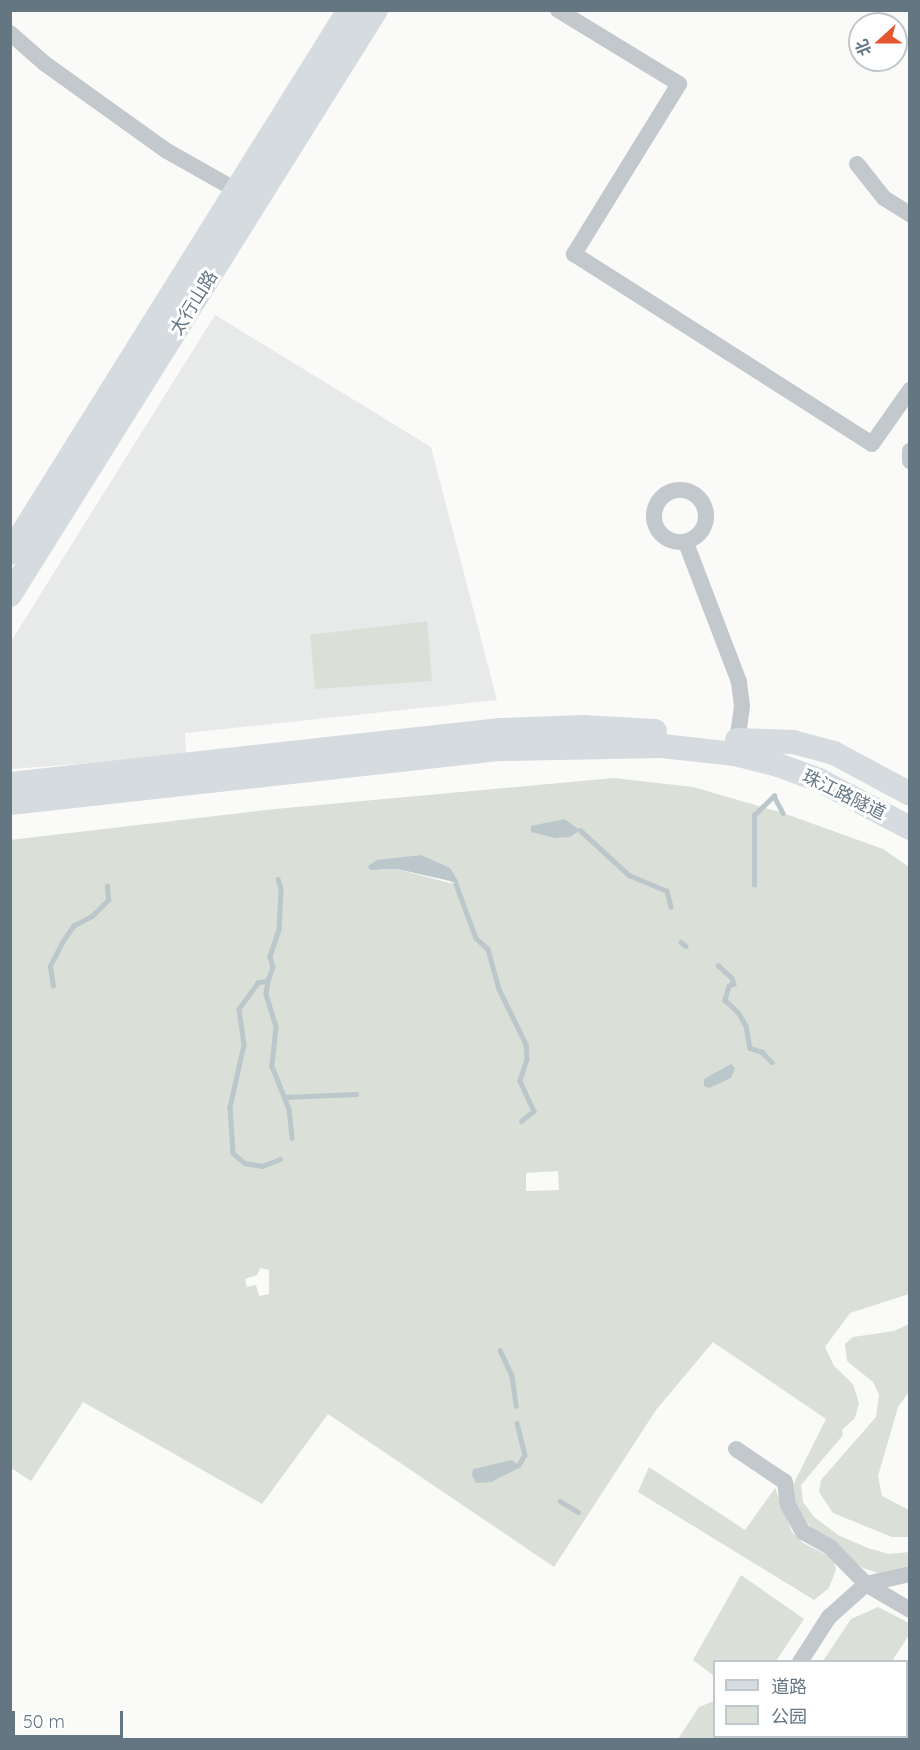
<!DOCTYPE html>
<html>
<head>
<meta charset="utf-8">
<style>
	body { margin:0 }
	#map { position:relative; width:920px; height:1750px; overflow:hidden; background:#fafaf8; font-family:Quicksand,"Noto Sans SC",sans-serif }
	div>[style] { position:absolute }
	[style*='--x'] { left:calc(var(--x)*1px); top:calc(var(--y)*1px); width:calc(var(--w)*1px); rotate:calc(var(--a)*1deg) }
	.built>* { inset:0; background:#e8e9e9 }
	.green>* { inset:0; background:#dadfd7 }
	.water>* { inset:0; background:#bbc7cb }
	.stream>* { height:4.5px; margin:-2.25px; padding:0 2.25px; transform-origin:2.25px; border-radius:2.25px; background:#bbc7cb }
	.street>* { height:16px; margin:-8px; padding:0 8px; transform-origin:8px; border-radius:8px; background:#c3c8cc }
	.street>.ring { margin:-8px; padding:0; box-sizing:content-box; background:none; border:16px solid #c3c8cc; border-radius:50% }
	.secondary>* { height:24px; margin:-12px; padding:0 12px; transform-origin:12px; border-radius:12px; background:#d6dbdf }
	span { translate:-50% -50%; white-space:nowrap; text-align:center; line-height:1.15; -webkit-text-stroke:6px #fff; paint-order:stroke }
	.street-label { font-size:18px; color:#657683 }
	.frame { position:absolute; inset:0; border:12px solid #657683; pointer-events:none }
	.legend { position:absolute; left:713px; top:1660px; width:195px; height:78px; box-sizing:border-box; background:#fff; border:2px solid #c1c8cd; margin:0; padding:8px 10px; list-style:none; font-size:18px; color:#657683 }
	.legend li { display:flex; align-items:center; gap:12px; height:30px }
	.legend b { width:30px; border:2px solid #c1c8cd }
	.north { position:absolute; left:848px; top:12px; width:60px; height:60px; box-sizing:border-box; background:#fff; border:2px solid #c1c8cd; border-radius:50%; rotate:249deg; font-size:16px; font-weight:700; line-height:24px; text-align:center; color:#657683 }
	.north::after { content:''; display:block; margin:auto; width:21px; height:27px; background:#e4572e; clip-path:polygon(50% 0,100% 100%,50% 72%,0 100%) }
	.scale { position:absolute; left:12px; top:1711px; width:111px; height:27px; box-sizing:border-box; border:3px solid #657683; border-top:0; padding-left:8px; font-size:18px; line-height:21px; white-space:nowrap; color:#657683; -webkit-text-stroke:4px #fff; paint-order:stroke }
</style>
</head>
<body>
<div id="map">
	<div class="built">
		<div style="clip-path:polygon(215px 315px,431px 447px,497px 700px,185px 733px,186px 756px,11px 769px,10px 643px)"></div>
	</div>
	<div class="green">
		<div style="clip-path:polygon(427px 621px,432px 681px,315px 689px,310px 635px)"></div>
		<div style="clip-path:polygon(evenodd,614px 778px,693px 787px,783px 813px,883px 849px,909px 867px,909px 1294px,850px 1313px,825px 1347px,834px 1366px,853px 1384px,859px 1403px,855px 1418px,842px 1430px,843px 1435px,801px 1485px,803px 1502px,814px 1517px,838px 1535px,868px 1548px,889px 1554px,909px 1552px,909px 1566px,878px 1573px,863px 1568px,813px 1531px,792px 1499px,793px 1485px,826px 1419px,713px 1342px,656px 1410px,554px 1567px,328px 1414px,262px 1504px,83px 1402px,31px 1481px,11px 1468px,10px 840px,275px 809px,614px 778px,421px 855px,453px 884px,397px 869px,379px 870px,399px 858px,421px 855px,614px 778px,558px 1171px,559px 1190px,526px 1191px,526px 1173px,558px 1171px,614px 778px,260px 1268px,269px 1270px,269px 1294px,259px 1296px,256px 1285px,247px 1287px,245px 1279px,257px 1275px,260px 1268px)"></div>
		<div style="clip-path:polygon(909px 1324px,909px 1392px,898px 1407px,878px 1476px,882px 1496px,909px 1510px,909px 1537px,892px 1537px,833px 1513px,819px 1492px,821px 1480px,876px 1417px,879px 1395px,873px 1382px,847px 1361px,845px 1344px,853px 1337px,894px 1331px)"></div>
		<div style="clip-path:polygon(649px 1467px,745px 1530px,775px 1488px,792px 1532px,803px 1543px,833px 1558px,836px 1569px,829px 1588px,814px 1600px,638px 1492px)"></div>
		<div style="clip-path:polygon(741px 1575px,804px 1619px,776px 1661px,714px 1662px,714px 1676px,693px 1660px)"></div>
		<div style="clip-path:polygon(878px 1607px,909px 1623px,909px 1635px,892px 1661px,823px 1661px,851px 1619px)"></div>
		<div style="clip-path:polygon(714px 1701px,714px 1736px,726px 1739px,678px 1739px,699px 1707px)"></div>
	</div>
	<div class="water">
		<div style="clip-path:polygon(564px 819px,580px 830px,570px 837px,555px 838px,531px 832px,531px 826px)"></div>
		<div style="clip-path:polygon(421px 855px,450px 868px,459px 883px,397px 869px,370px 870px,368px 866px,377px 860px)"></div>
		<div style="clip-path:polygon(731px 1064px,735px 1068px,731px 1078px,709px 1088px,704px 1086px,704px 1079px)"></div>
		<div style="clip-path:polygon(512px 1460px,521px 1467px,491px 1482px,476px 1483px,472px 1475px,473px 1469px)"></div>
	</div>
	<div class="stream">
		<div style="--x:580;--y:830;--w:67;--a:42.6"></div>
		<div style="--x:629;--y:875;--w:41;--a:22.8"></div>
		<div style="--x:667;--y:891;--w:16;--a:76"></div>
		<div style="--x:278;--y:879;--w:10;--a:73"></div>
		<div style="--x:281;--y:889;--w:41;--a:92.8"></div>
		<div style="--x:279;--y:930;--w:28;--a:109"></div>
		<div style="--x:270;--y:956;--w:11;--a:75"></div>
		<div style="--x:273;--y:967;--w:15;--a:110"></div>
		<div style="--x:268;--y:981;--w:10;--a:169"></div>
		<div style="--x:258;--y:983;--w:32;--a:126"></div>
		<div style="--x:239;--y:1009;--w:36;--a:82"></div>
		<div style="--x:244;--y:1045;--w:64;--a:102.7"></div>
		<div style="--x:230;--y:1107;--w:46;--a:86.3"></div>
		<div style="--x:233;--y:1153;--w:16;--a:40"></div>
		<div style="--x:245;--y:1163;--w:17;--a:10"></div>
		<div style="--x:262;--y:1166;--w:19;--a:-21"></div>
		<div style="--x:456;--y:884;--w:58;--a:69.7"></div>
		<div style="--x:476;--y:938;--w:16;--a:43"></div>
		<div style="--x:488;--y:949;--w:41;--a:74.6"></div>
		<div style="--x:499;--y:989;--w:61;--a:63.9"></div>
		<div style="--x:526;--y:1044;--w:15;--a:86"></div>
		<div style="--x:527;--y:1059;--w:23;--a:108"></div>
		<div style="--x:520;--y:1081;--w:33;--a:65"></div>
		<div style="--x:534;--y:1111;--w:16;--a:140"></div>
		<div style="--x:754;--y:885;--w:70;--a:-90"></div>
		<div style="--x:754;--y:815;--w:28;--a:-44"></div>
		<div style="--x:774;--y:796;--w:19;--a:62"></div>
		<div style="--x:681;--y:942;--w:6;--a:39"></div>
		<div style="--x:718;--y:965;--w:19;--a:43"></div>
		<div style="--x:732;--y:978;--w:6;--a:72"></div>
		<div style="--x:734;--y:984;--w:5;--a:158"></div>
		<div style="--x:729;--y:986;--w:15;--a:106"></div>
		<div style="--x:725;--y:1000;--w:18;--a:43"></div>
		<div style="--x:738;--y:1012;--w:16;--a:60"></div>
		<div style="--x:746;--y:1026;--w:22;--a:80"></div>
		<div style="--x:750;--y:1048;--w:13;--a:18"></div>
		<div style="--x:762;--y:1052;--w:14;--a:45"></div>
		<div style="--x:268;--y:981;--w:13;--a:99"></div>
		<div style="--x:266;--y:994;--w:34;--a:73"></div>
		<div style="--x:276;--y:1027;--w:39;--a:96"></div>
		<div style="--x:272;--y:1066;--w:46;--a:68.4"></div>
		<div style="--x:289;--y:1109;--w:29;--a:84"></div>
		<div style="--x:53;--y:986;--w:20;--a:-99"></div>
		<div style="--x:50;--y:966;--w:25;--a:-63"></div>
		<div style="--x:61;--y:944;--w:22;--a:-56"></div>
		<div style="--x:73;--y:926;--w:21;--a:-28"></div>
		<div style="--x:92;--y:916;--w:23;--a:-45"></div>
		<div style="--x:108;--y:900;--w:14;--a:-94"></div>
		<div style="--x:284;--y:1097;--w:72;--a:-2.4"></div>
		<div style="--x:500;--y:1350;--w:29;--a:65"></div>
		<div style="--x:512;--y:1376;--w:30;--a:82"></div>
		<div style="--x:517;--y:1423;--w:33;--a:76"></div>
		<div style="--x:525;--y:1455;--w:12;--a:121"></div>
		<div style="--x:560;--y:1501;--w:21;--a:31"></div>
	</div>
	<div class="street">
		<div style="--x:558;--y:10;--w:142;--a:31.4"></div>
		<div style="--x:679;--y:84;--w:200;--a:121.7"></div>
		<div style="--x:574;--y:254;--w:353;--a:32.5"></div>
		<div style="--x:872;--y:444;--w:66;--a:-54.9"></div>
		<div style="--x:10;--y:33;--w:45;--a:41.4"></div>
		<div style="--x:44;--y:63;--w:151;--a:35.6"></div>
		<div style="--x:167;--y:151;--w:79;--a:29.5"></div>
		<div style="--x:857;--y:164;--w:43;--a:51.5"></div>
		<div style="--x:884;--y:198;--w:31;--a:32"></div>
		<div style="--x:910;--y:451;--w:10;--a:90"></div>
		<div class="ring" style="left:654px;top:490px;width:36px;height:36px"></div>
		<div style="--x:686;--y:543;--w:149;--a:69.1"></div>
		<div style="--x:739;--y:682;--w:24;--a:83"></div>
		<div style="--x:742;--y:706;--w:44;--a:97.8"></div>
		<div style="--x:736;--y:1449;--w:59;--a:34"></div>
		<div style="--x:785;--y:1482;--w:23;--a:83"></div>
		<div style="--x:788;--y:1505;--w:31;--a:61"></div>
		<div style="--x:803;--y:1532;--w:31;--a:29"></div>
		<div style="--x:830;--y:1547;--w:52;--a:45.8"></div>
		<div style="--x:866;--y:1584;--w:51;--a:30.6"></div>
		<div style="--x:800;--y:1662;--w:54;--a:-57.2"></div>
		<div style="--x:829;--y:1617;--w:50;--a:-41.7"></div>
		<div style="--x:866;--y:1584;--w:45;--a:-12.8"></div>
		<div style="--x:754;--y:1740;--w:4;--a:-76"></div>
	</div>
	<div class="secondary">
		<div style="--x:10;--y:553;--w:640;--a:-58.02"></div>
		<div style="--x:10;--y:595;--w:690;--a:-57.97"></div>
		<div style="--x:737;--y:740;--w:56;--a:2"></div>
		<div style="--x:793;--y:742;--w:42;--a:15"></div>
		<div style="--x:834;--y:753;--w:86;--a:28.3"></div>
		<div style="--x:10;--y:784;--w:493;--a:-6.3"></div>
		<div style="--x:500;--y:730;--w:82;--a:-2.1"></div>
		<div style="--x:582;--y:727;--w:73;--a:3.1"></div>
		<div style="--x:10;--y:803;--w:495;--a:-6.3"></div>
		<div style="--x:502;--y:749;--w:160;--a:-1.1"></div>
		<div style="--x:662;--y:746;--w:73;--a:6.3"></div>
		<div style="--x:735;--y:754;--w:44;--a:14.3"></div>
		<div style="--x:778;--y:765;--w:44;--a:20.1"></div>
		<div style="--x:819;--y:780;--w:103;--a:27.8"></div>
	</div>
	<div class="street-label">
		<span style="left:194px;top:303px;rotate:-58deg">太行山路</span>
		<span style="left:844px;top:795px;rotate:26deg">珠江路隧道</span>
	</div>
	<div class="frame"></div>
	<ul class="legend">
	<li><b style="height:8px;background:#d6dbdf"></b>道路</li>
	<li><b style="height:16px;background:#dadfd7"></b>公园</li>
	</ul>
	<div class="north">北</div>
	<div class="scale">50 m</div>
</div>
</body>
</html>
